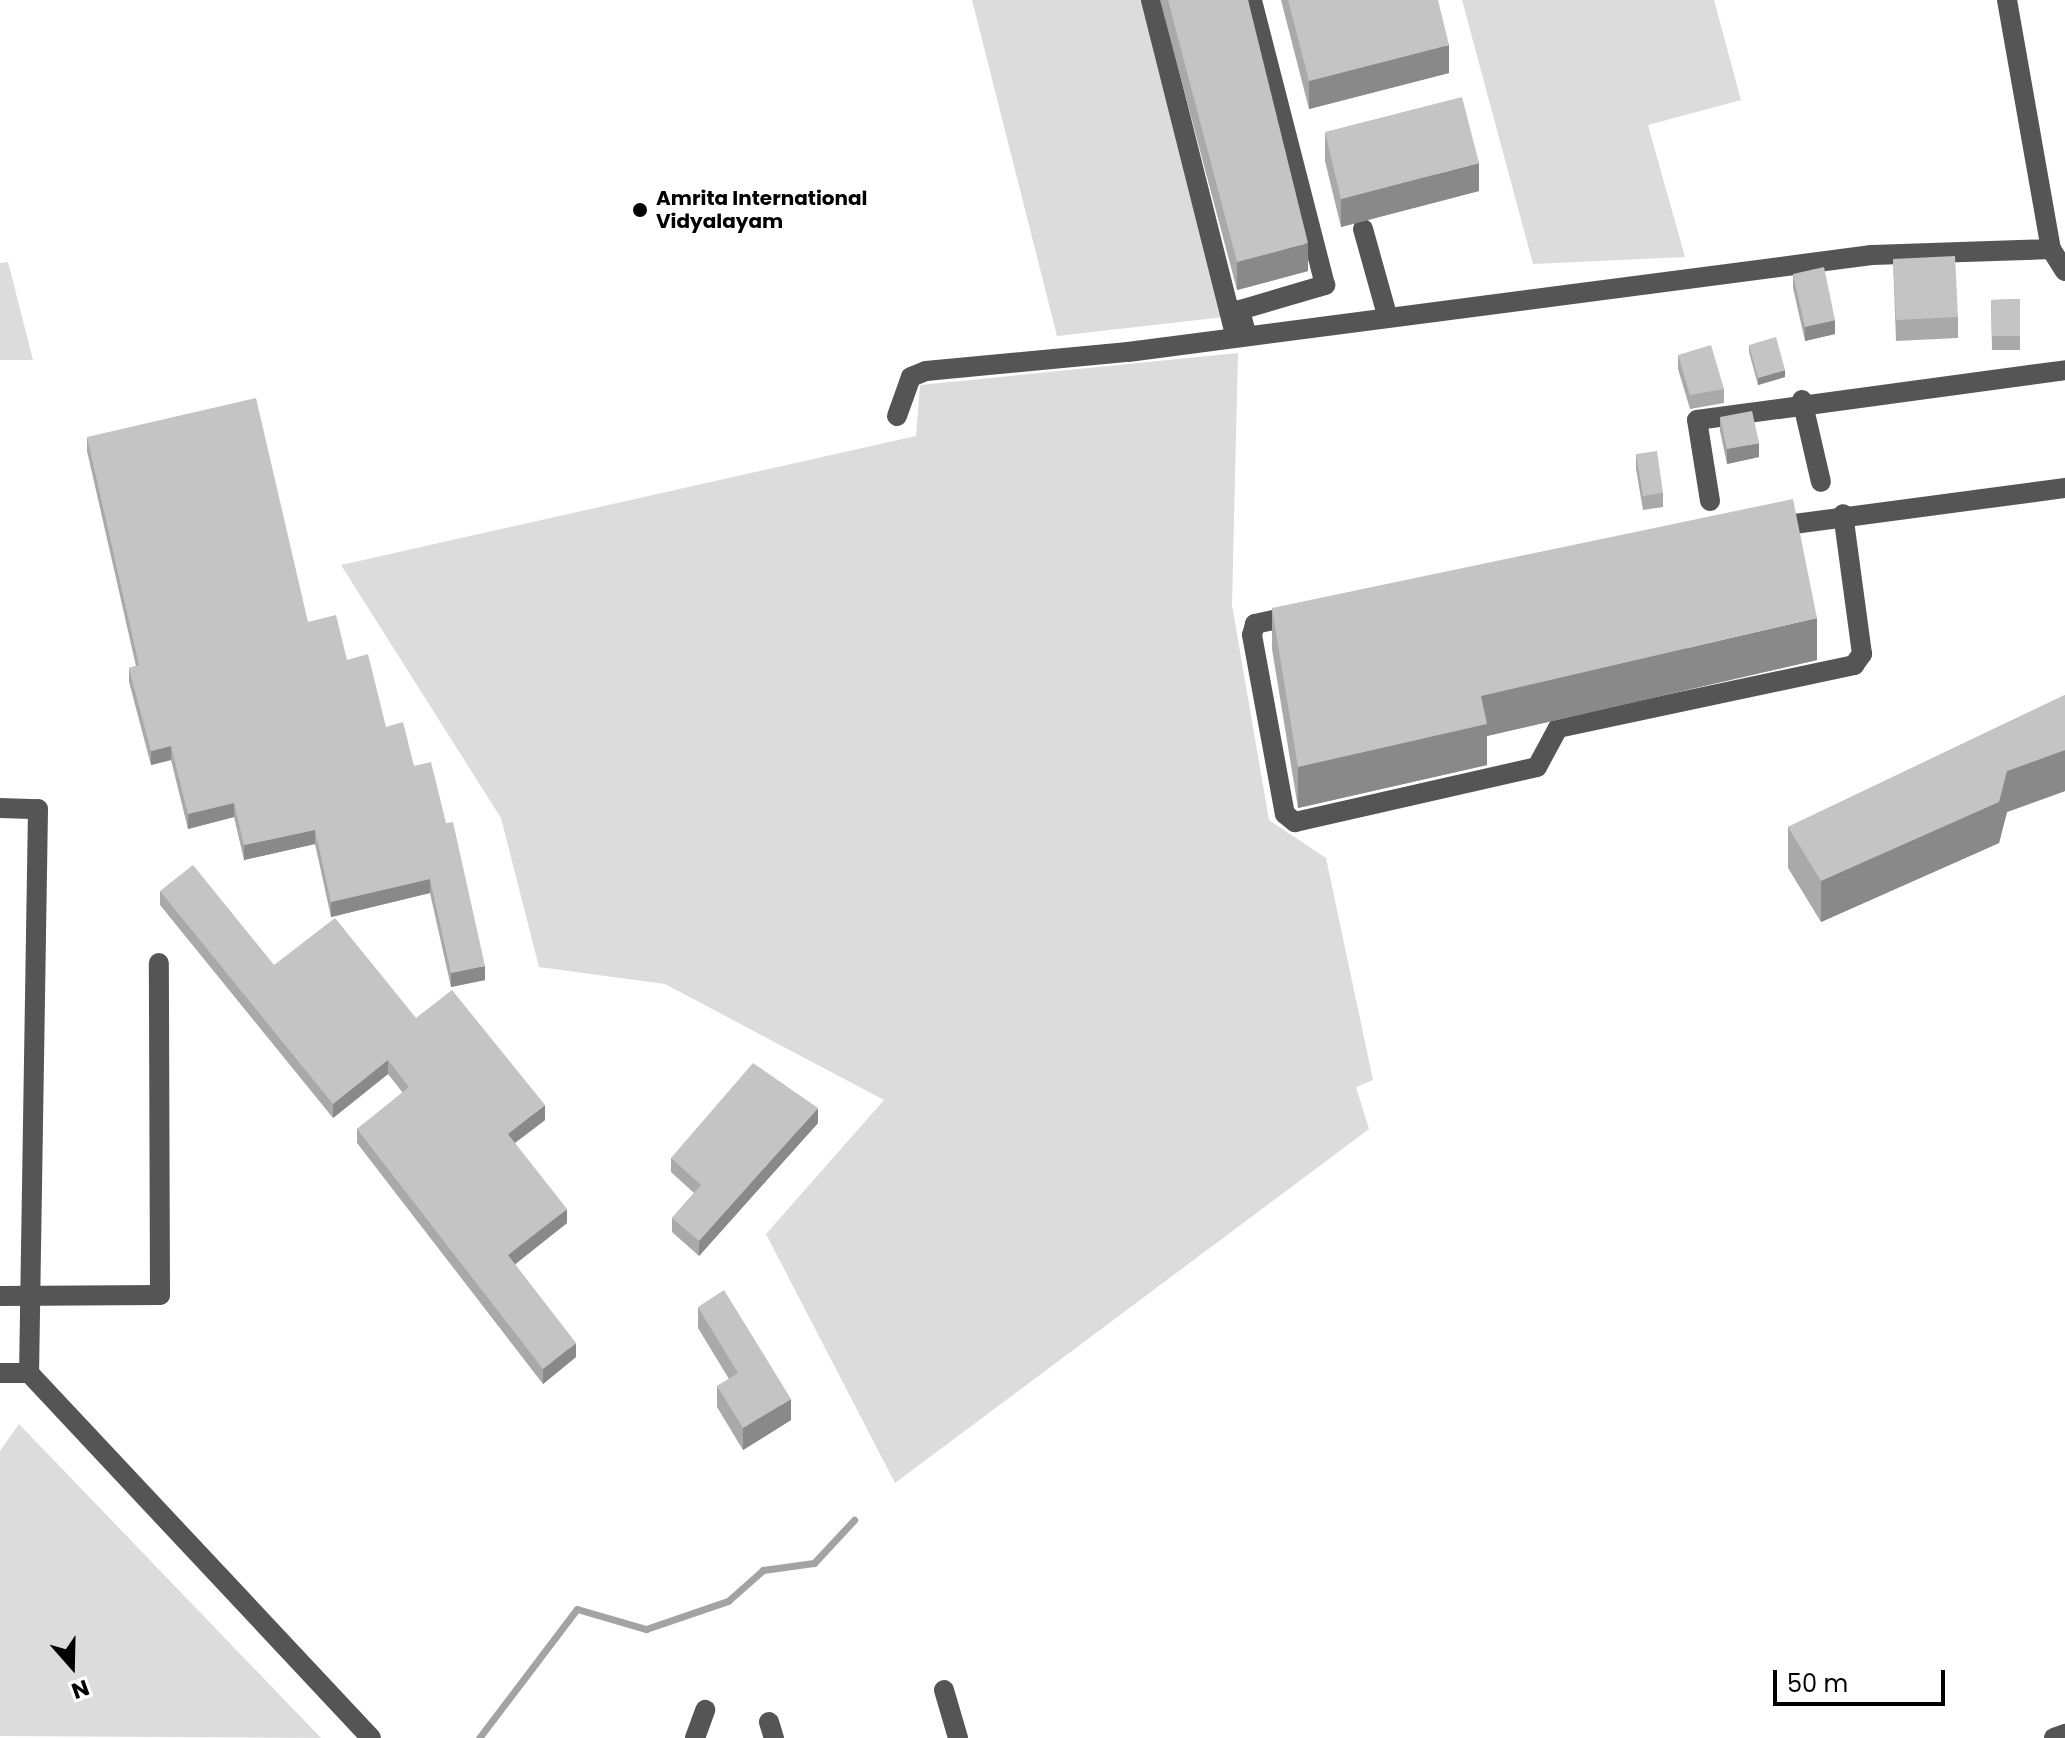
<!DOCTYPE html>
<html>
<head>
<meta charset="utf-8">
<style>
	body { margin:0 }
	#map { position:relative; width:2065px; height:1738px; overflow:hidden; background:#fff; font-family:Poppins,sans-serif }
	div>[style] { position:absolute }
	[style*='--x'] { left:calc(var(--x)*1px); top:calc(var(--y)*1px); width:calc(var(--w)*1px); rotate:calc(var(--a)*1deg) }
	.green>* { inset:0; background:#dcdcdc }
	.stream>* { height:7px; margin:-3.5px; padding:0 3.5px; transform-origin:3.5px; border-radius:3.5px; background:#a3a3a3 }
	.minor>* { height:20px; margin:-10px; padding:0 10px; transform-origin:10px; border-radius:10px; background:#555 }
	.wall>* { inset:0; background:#a9a9a9 }
	.shaded-wall>* { inset:0; background:#898989 }
	.building>* { inset:0; background:#c4c4c4 }
	.dots>* { width:22px; height:22px; translate:-50% -50%; box-sizing:border-box; border:4px solid #fff; border-radius:50% }
	span { translate:-50% -50%; white-space:nowrap; text-align:center; line-height:1.15; -webkit-text-stroke:7px #fff; paint-order:stroke }
	.poi-label { font-size:20px; color:#000; font-weight:700 }
	.left { translate:0 -50%; text-align:left }
	.north { position:absolute; left:32px; top:1626px; width:80px; height:80px; -webkit-text-stroke:6px #fff; paint-order:stroke; rotate:160deg; font-size:22px; font-weight:700; line-height:32px; text-align:center; color:#000 }
	.north::after { content:''; display:block; margin:auto; width:28px; height:36px; background:#000; clip-path:polygon(50% 0,100% 100%,50% 72%,0 100%) }
	.scale { position:absolute; left:1773px; top:1670px; width:172px; height:36px; box-sizing:border-box; border:4px solid #000; border-top:0; padding-left:10px; font-size:24px; line-height:28px; white-space:nowrap; color:#000; -webkit-text-stroke:6px #fff; paint-order:stroke }
</style>
</head>
<body>
<div id="map">
	<div class="green">
		<div style="clip-path:polygon(972px 0,1143px 0,1224px 317px,1057px 336px)"></div>
		<div style="clip-path:polygon(1462px 0,1714px 0,1741px 100px,1648px 125px,1685px 257px,1533px 264px)"></div>
		<div style="clip-path:polygon(8px 262px,33px 360px,0 360px,0 263px)"></div>
		<div style="clip-path:polygon(1238px 353px,1232px 605px,1269px 820px,1326px 858px,1373px 1080px,1356px 1087px,1369px 1129px,895px 1483px,766px 1234px,884px 1100px,665px 984px,539px 967px,501px 818px,341px 565px,916px 436px,920px 385px)"></div>
		<div style="clip-path:polygon(19px 1424px,321px 1738px,0 1736px,0 1451px)"></div>
	</div>
	<div class="stream">
		<div style="--x:479;--y:1738;--w:162;--a:-52.8"></div>
		<div style="--x:577;--y:1609;--w:72;--a:16.2"></div>
		<div style="--x:646;--y:1629;--w:87;--a:-18.9"></div>
		<div style="--x:728;--y:1601;--w:47;--a:-41.5"></div>
		<div style="--x:763;--y:1570;--w:51;--a:-7.8"></div>
		<div style="--x:814;--y:1563;--w:59;--a:-47.1"></div>
	</div>
	<div class="minor">
		<div style="--x:1151;--y:0;--w:340;--a:75.9"></div>
		<div style="--x:2007;--y:0;--w:253;--a:80"></div>
		<div style="--x:2051;--y:249;--w:26;--a:58"></div>
		<div style="--x:1363;--y:229;--w:89;--a:74.4"></div>
		<div style="--x:1246;--y:333;--w:24;--a:-105"></div>
		<div style="--x:1240;--y:310;--w:89;--a:-16.4"></div>
		<div style="--x:1325;--y:285;--w:294;--a:-104.4"></div>
		<div style="--x:1802;--y:400;--w:84;--a:77"></div>
		<div style="--x:897;--y:416;--w:41;--a:-70.3"></div>
		<div style="--x:911;--y:377;--w:16;--a:-22"></div>
		<div style="--x:926;--y:371;--w:203;--a:-5.4"></div>
		<div style="--x:1128;--y:352;--w:750;--a:-7.43"></div>
		<div style="--x:1872;--y:255;--w:179;--a:-1.9"></div>
		<div style="--x:1710;--y:501;--w:82;--a:-99.1"></div>
		<div style="--x:1697;--y:420;--w:371;--a:-7.7"></div>
		<div style="--x:1772;--y:527;--w:296;--a:-7.6"></div>
		<div style="--x:1296;--y:615;--w:42;--a:167.6"></div>
		<div style="--x:1255;--y:624;--w:11;--a:105"></div>
		<div style="--x:1252;--y:635;--w:182;--a:79.6"></div>
		<div style="--x:1285;--y:814;--w:13;--a:39"></div>
		<div style="--x:1295;--y:822;--w:248;--a:-12.8"></div>
		<div style="--x:1537;--y:767;--w:44;--a:-61.7"></div>
		<div style="--x:1558;--y:728;--w:303;--a:-12"></div>
		<div style="--x:1854;--y:665;--w:14;--a:-54"></div>
		<div style="--x:1862;--y:654;--w:141;--a:-97.7"></div>
		<div style="--x:0;--y:808;--w:38;--a:2"></div>
		<div style="--x:38;--y:809;--w:564;--a:90.91"></div>
		<div style="--x:29;--y:1373;--w:500;--a:46.86"></div>
		<div style="--x:0;--y:1296;--w:160;--a:-0.4"></div>
		<div style="--x:160;--y:1295;--w:332;--a:-90.2"></div>
		<div style="--x:0;--y:1373;--w:29;--a:0"></div>
		<div style="--x:944;--y:1690;--w:50;--a:73.7"></div>
		<div style="--x:769;--y:1722;--w:17;--a:73"></div>
		<div style="--x:695;--y:1738;--w:30;--a:-70"></div>
		<div style="--x:2054;--y:1738;--w:12;--a:-20"></div>
	</div>
	<div class="wall">
		<div style="clip-path:polygon(1160px 0,1248px 0,1308px 271px,1237px 290px)"></div>
		<div style="clip-path:polygon(1281px 0,1438px 0,1449px 73px,1309px 109px)"></div>
		<div style="clip-path:polygon(1325px 132px,1479px 191px,1341px 227px,1325px 161px)"></div>
		<div style="clip-path:polygon(1893px 259px,1958px 317px,1958px 338px,1896px 341px)"></div>
		<div style="clip-path:polygon(1793px 274px,1835px 334px,1805px 341px,1793px 288px)"></div>
		<div style="clip-path:polygon(2020px 299px,2020px 350px,1992px 350px,1991px 300px)"></div>
		<div style="clip-path:polygon(1749px 345px,1785px 377px,1758px 385px,1749px 352px)"></div>
		<div style="clip-path:polygon(1678px 355px,1724px 389px,1724px 403px,1690px 409px,1678px 369px)"></div>
		<div style="clip-path:polygon(1720px 417px,1759px 457px,1727px 464px,1720px 431px)"></div>
		<div style="clip-path:polygon(87px 437px,308px 622px,347px 660px,386px 727px,414px 766px,485px 980px,451px 987px,430px 893px,331px 917px,315px 844px,244px 860px,234px 817px,188px 829px,171px 760px,151px 765px,129px 682px,129px 668px,136px 666px,87px 451px)"></div>
		<div style="clip-path:polygon(1636px 454px,1663px 493px,1663px 507px,1643px 510px,1636px 469px)"></div>
		<div style="clip-path:polygon(1272px 608px,1817px 660px,1487px 736px,1487px 765px,1298px 808px,1272px 649px)"></div>
		<div style="clip-path:polygon(2065px 695px,2065px 791px,2007px 812px,1999px 843px,1821px 922px,1788px 868px,1788px 827px)"></div>
		<div style="clip-path:polygon(160px 891px,274px 965px,416px 1018px,545px 1120px,515px 1143px,567px 1223px,515px 1264px,576px 1357px,543px 1384px,357px 1143px,357px 1129px,403px 1093px,388px 1074px,333px 1118px,160px 905px)"></div>
		<div style="clip-path:polygon(818px 1123px,699px 1256px,672px 1232px,672px 1218px,694px 1193px,671px 1172px,671px 1158px)"></div>
		<div style="clip-path:polygon(698px 1307px,791px 1420px,743px 1450px,717px 1407px,717px 1386px,729px 1379px,698px 1328px)"></div>
	</div>
	<div class="shaded-wall">
		<div style="clip-path:polygon(1449px 45px,1449px 73px,1309px 109px,1309px 81px)"></div>
		<div style="clip-path:polygon(1479px 163px,1479px 191px,1341px 227px,1341px 199px)"></div>
		<div style="clip-path:polygon(1308px 243px,1308px 271px,1237px 290px,1237px 262px)"></div>
		<div style="clip-path:polygon(1835px 320px,1835px 334px,1805px 341px,1805px 327px)"></div>
		<div style="clip-path:polygon(1785px 370px,1785px 377px,1758px 385px,1758px 378px)"></div>
		<div style="clip-path:polygon(1759px 443px,1759px 457px,1727px 464px,1727px 449px)"></div>
		<div style="clip-path:polygon(1817px 618px,1817px 660px,1487px 736px,1487px 765px,1298px 808px,1298px 767px,1481px 696px)"></div>
		<div style="clip-path:polygon(171px 746px,171px 760px,151px 765px,151px 751px)"></div>
		<div style="clip-path:polygon(2065px 750px,2065px 791px,2007px 812px,1999px 843px,1821px 922px,1821px 881px,2007px 771px)"></div>
		<div style="clip-path:polygon(234px 803px,234px 817px,188px 829px,188px 814px)"></div>
		<div style="clip-path:polygon(315px 830px,315px 844px,244px 860px,244px 845px)"></div>
		<div style="clip-path:polygon(430px 879px,430px 893px,331px 917px,331px 902px)"></div>
		<div style="clip-path:polygon(485px 966px,485px 980px,451px 987px,451px 973px)"></div>
		<div style="clip-path:polygon(388px 1060px,388px 1074px,333px 1118px,333px 1104px)"></div>
		<div style="clip-path:polygon(545px 1105px,545px 1120px,508px 1148px,508px 1134px)"></div>
		<div style="clip-path:polygon(818px 1108px,818px 1123px,699px 1256px,699px 1241px)"></div>
		<div style="clip-path:polygon(567px 1209px,567px 1223px,508px 1270px,508px 1255px)"></div>
		<div style="clip-path:polygon(576px 1343px,576px 1357px,543px 1384px,543px 1369px)"></div>
		<div style="clip-path:polygon(791px 1399px,791px 1420px,743px 1450px,743px 1428px)"></div>
	</div>
	<div class="building">
		<div style="clip-path:polygon(1168px 0,1248px 0,1308px 243px,1237px 262px)"></div>
		<div style="clip-path:polygon(1288px 0,1438px 0,1449px 45px,1309px 81px)"></div>
		<div style="clip-path:polygon(1462px 97px,1479px 163px,1341px 199px,1325px 132px)"></div>
		<div style="clip-path:polygon(1955px 256px,1958px 317px,1896px 320px,1893px 259px)"></div>
		<div style="clip-path:polygon(1824px 267px,1835px 320px,1805px 327px,1793px 274px)"></div>
		<div style="clip-path:polygon(2020px 299px,2020px 336px,1992px 336px,1991px 300px)"></div>
		<div style="clip-path:polygon(1776px 337px,1785px 370px,1758px 378px,1749px 345px)"></div>
		<div style="clip-path:polygon(1711px 345px,1724px 389px,1690px 395px,1678px 355px)"></div>
		<div style="clip-path:polygon(256px 398px,308px 622px,336px 615px,347px 660px,368px 654px,386px 727px,403px 722px,414px 766px,431px 762px,446px 823px,453px 822px,485px 966px,451px 973px,430px 879px,331px 902px,315px 830px,244px 845px,234px 803px,188px 814px,171px 746px,151px 751px,129px 668px,139px 665px,87px 437px)"></div>
		<div style="clip-path:polygon(1752px 411px,1759px 443px,1727px 449px,1720px 417px)"></div>
		<div style="clip-path:polygon(1657px 451px,1663px 493px,1643px 496px,1636px 454px)"></div>
		<div style="clip-path:polygon(1793px 499px,1817px 618px,1481px 696px,1487px 724px,1298px 767px,1272px 608px)"></div>
		<div style="clip-path:polygon(2065px 695px,2065px 750px,2007px 771px,1999px 802px,1821px 881px,1788px 827px)"></div>
		<div style="clip-path:polygon(193px 865px,274px 965px,335px 918px,416px 1018px,452px 990px,545px 1105px,508px 1134px,567px 1209px,508px 1255px,576px 1343px,543px 1369px,357px 1129px,409px 1087px,388px 1060px,333px 1104px,160px 891px)"></div>
		<div style="clip-path:polygon(753px 1063px,818px 1108px,699px 1241px,672px 1218px,701px 1185px,671px 1158px)"></div>
		<div style="clip-path:polygon(724px 1290px,791px 1399px,743px 1428px,717px 1386px,738px 1373px,698px 1307px)"></div>
	</div>
	<div class="dots">
		<div style="left:640px;top:210px;background:#000"></div>
	</div>
	<div class="poi-label">
		<span class="left" style="left:656px;top:210px">Amrita International<br>Vidyalayam</span>
	</div>
	<div class="north">N</div>
	<div class="scale">50 m</div>
</div>
</body>
</html>
